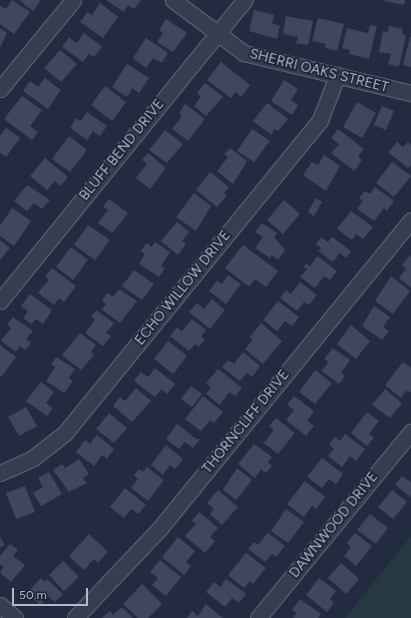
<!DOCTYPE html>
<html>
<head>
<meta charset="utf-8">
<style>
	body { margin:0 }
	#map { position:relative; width:411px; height:618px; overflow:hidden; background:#232b40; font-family:Figtree,sans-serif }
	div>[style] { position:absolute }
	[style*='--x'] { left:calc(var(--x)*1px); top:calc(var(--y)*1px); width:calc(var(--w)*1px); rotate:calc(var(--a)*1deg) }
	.green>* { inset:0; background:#253941 }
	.building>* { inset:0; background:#3f4760 }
	.roads { filter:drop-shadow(1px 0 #555b6d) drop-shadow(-1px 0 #555b6d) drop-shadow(0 1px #555b6d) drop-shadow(0 -1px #555b6d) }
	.minor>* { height:15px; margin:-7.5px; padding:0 7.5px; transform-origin:7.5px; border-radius:7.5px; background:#373d4f }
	span { translate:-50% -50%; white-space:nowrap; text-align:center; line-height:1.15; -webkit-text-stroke:3.5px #1c2234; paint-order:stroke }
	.street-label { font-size:14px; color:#b4b9ca }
	.scale { position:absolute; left:12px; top:588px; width:76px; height:18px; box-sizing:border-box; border:2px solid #b4b9ca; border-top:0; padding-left:5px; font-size:12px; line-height:14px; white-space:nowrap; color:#b4b9ca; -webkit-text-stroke:3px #1c2234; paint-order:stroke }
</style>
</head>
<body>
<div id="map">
	<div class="green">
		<div style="clip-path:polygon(411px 536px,411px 618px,345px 618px)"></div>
	</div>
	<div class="building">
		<div style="clip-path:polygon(12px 0,30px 12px,14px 34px,0 24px,0 6px,6px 9px)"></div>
		<div style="clip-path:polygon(19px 0,41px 0,33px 11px)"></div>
		<div style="clip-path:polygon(106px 0,141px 0,134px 9px,128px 5px,124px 12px)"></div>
		<div style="clip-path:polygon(380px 0,405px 0,404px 5px)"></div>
		<div style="clip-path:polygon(100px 3px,118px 17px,103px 38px,80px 22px,87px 12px,92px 15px)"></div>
		<div style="clip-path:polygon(254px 10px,274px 15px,272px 23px,280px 26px,277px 39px,249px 31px)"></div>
		<div style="clip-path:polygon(286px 16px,313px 21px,308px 45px,296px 43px,298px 37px,283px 34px)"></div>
		<div style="clip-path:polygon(318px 18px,344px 24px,337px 51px,325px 48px,326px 44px,312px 41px)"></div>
		<div style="clip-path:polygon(166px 19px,187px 33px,173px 52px,157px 42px,163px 33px,159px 30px)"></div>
		<div style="clip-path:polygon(370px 25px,377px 26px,369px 59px,349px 54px,350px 50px,342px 48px,347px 28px,368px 33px)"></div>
		<div style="clip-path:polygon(389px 26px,403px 29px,402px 34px,406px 35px,399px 67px,388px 64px,391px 54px,379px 52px,383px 31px,388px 32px)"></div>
		<div style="clip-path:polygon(0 28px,7px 33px,0 48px)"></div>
		<div style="clip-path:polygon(84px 33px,102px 47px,94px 57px,89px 54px,83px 62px,62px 47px,69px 37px,77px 43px)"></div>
		<div style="clip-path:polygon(410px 37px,411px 37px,411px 67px,403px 65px)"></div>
		<div style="clip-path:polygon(146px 38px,168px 53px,162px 63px,153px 58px,146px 68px,133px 58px)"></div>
		<div style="clip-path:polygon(60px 50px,77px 64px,61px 82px,44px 68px)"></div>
		<div style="clip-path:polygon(221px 62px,250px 85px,241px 97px,236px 92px,231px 98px,207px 80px)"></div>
		<div style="clip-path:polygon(127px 64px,149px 78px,139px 93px,132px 88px,127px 97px,112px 87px)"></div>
		<div style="clip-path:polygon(45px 78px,61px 90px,48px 109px,23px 91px,30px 81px,38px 87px)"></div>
		<div style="clip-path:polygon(284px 80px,298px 89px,291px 100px,298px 105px,292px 115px,271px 101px)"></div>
		<div style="clip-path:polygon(205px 83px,223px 97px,206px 116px,194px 106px,201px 97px,197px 93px)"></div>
		<div style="clip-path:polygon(105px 86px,126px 102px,112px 121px,91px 105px)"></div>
		<div style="clip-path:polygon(22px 96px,42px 110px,30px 126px,38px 132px,32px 140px,4px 119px)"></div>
		<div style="clip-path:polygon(357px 102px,376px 113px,362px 138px,343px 127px)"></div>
		<div style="clip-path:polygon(267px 103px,288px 119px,278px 131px,275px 129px,271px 135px,253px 121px)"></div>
		<div style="clip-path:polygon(185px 104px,205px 119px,188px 141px,172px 129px,182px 116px,179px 113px)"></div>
		<div style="clip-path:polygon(382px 106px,394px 111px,386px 130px,374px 125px)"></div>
		<div style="clip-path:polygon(87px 112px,107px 126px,100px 136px,93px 131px,87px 140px,70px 128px,76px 118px,81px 121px)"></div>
		<div style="clip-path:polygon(6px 128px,20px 138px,6px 157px,0 153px,0 136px)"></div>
		<div style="clip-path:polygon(252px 129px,270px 141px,254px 162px,237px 151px)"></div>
		<div style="clip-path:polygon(338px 129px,364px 149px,358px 156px,362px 160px,354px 171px,331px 153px,339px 144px,331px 138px)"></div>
		<div style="clip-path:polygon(165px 130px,183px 144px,167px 163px,149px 150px)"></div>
		<div style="clip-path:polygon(69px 136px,87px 150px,70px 172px,52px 159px)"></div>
		<div style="clip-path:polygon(397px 142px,403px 147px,408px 142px,411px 145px,411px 165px,408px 168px,388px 152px)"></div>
		<div style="clip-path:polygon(230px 148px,247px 161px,233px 184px,217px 171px,228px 157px,224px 154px)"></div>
		<div style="clip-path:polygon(148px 153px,166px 168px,150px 189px,136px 178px,147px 164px,142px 160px)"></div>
		<div style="clip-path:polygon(324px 155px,340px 166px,326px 191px,303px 175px,312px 162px,318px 165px)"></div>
		<div style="clip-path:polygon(45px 158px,68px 177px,61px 186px,55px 181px,47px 190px,30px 176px)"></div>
		<div style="clip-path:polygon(392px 162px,411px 176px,394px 197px,376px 183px)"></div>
		<div style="clip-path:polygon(210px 172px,229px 187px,224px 193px,227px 195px,217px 207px,196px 190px)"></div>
		<div style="clip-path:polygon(27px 185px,50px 200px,42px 209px,34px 203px,27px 211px,14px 201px)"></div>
		<div style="clip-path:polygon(375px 187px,394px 201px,387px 211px,384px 208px,374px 221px,357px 209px,363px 201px,359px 198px,365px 191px,370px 194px)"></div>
		<div style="clip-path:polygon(194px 193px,211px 206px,196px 231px,176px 217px)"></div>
		<div style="clip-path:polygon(316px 198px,322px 202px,314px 216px,308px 212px)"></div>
		<div style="clip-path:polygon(109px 199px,128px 213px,112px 233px,98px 223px,108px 210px,103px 207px)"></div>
		<div style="clip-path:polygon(284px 200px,300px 214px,283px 234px,267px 220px)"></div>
		<div style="clip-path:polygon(12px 208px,31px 221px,14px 246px,0 236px,0 226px)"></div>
		<div style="clip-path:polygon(351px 211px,373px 227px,363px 239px,356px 234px,352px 240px,337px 229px)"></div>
		<div style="clip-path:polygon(177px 222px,189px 232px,182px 241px,186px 244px,178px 255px,161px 241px)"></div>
		<div style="clip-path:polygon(262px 223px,277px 233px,274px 237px,285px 250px,278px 260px,272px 255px,270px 258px,255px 248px,263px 237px,255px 232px)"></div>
		<div style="clip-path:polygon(88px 225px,110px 240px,95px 260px,74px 245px)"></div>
		<div style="clip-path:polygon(321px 237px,328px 242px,332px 237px,351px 251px,346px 258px,340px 253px,333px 262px,318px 251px,321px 248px,316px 244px)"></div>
		<div style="clip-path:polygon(0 240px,10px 248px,0 260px)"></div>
		<div style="clip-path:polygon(155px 242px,170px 252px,161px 266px,165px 268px,159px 277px,139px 264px,145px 254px,141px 251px,146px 243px,152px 247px)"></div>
		<div style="clip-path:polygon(243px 245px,278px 271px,266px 287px,255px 279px,249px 287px,225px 268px)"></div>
		<div style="clip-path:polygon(71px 247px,88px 260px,73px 280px,56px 267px)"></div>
		<div style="clip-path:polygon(410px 255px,411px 256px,411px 288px,399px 278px,406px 269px,402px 265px)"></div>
		<div style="clip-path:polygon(317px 256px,337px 271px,330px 280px,324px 276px,315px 288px,300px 277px,307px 269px,304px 267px,306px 263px,310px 266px)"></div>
		<div style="clip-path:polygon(52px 268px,76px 286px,64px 302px,59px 298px,54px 305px,38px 293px,49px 280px,45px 277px)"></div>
		<div style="clip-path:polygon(134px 270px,154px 284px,142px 300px,122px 286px)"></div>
		<div style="clip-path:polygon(228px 275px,241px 284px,226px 304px,209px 291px,217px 281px,222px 284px)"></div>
		<div style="clip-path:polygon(391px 276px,410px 291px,393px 314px,375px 301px)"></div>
		<div style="clip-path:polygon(300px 282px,317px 295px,309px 305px,304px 302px,297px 311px,280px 298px,286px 290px,291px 294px)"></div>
		<div style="clip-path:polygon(119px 289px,137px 301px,120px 323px,102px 310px,106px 304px,102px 301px,107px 293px,113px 297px)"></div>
		<div style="clip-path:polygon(30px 294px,52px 310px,43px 324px,36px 319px,32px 324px,23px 318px,28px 311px,21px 306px)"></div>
		<div style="clip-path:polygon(212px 299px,225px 310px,210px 329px,189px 312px,197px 303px,204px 309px)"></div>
		<div style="clip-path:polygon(278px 301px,299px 317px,292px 326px,285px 321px,277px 331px,263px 320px)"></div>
		<div style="clip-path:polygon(374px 306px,390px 317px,383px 327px,389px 331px,382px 340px,362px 326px)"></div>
		<div style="clip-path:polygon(96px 310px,114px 323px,106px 333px,111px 336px,103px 346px,85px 333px,95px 320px,91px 317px)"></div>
		<div style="clip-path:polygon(13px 317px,33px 331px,26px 339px,31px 343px,25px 350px,20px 346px,16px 352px,1px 341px,11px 328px,7px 325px)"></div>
		<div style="clip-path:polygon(192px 319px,206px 330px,201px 336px,205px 339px,199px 347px,195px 344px,189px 351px,170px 336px,177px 327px,182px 331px)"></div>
		<div style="clip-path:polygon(261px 323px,282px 341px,263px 364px,245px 349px,253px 340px,250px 337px)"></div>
		<div style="clip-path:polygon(351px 325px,370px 341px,356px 359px,337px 344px)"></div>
		<div style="clip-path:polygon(80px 333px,96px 345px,91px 352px,94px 355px,81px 370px,62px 355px)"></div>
		<div style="clip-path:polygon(168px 341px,187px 356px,173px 374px,154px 359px)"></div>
		<div style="clip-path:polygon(0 345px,16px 357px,1px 377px,0 376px)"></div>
		<div style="clip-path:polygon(333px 348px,350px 360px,341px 373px,345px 376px,339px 384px,322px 371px,328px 362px,324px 359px)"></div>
		<div style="clip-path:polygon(243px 352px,260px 366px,252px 377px,247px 373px,240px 381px,222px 367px,228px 360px,234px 364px)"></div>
		<div style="clip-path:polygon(56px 357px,75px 369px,69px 378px,73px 381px,64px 393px,46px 381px,55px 367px,51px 364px)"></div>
		<div style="clip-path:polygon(403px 362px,411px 368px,411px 392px,406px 391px,401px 398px,385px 385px)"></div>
		<div style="clip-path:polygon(155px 368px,175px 384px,167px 394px,161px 389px,155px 397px,134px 381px,141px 372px,148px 377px)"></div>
		<div style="clip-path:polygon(218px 369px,242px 388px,235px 396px,229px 392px,220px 405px,206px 394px,211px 387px,206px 383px)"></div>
		<div style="clip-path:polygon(315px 370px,332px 383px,315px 404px,299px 392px)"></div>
		<div style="clip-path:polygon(41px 382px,54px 392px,46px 403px,53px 408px,47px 416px,26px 401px)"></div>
		<div style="clip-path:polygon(191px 386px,202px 394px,192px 407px,181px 399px)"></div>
		<div style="clip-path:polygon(136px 388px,151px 401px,132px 422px,113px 406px,120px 397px,125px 401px)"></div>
		<div style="clip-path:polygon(385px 389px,402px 403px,390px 418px,372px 405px)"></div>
		<div style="clip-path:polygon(203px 396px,223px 412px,214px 423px,210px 420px,201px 431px,185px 419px)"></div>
		<div style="clip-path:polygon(294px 396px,314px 411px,307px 421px,314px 426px,306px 436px,286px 420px,294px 410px,287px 405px)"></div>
		<div style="clip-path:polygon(26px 407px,37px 426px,19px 436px,8px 417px)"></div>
		<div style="clip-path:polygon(367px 412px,379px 421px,369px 434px,374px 438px,367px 446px,351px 433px)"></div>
		<div style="clip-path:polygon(109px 413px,127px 428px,114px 443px,96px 429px)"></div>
		<div style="clip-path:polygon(276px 418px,295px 433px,278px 454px,264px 443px,274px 430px,269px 426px)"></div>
		<div style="clip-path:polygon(177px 424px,196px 439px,200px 439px,193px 448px,185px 442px,179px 449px,166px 439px)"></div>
		<div style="clip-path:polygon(345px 434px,365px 449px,356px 461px,350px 456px,342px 467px,328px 456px,334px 449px,329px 445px,335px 437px,340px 441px)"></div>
		<div style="clip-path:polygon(97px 435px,114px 449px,107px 459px,102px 455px,94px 466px,76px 452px,85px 440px,90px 444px)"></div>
		<div style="clip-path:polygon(254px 444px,272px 457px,268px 462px,272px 466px,266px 473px,261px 469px,255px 478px,238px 464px)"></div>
		<div style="clip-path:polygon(166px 445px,183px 459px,175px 469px,170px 465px,163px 475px,151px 465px)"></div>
		<div style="clip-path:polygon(322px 458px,343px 474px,336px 484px,329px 479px,322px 488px,307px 477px)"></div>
		<div style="clip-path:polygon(79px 459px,89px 474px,83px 478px,87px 483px,69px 492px,53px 470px,62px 464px,65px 468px)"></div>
		<div style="clip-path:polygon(147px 467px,164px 480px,148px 501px,131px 488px,138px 479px,134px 475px,139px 469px,143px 472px)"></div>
		<div style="clip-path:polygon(237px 468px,252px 480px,236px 500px,223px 490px)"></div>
		<div style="clip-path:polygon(49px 472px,62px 494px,41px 506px,33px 493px,43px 487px,38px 478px)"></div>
		<div style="clip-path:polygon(402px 476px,411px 482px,411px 497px,395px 485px)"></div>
		<div style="clip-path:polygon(305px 481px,325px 497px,316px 509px,312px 506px,304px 517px,287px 504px)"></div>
		<div style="clip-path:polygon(25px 486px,35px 512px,16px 519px,6px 493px)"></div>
		<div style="clip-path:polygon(125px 488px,146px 505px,138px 514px,131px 509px,124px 518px,110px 507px)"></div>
		<div style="clip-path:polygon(218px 490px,238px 507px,222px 525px,210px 514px,214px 509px,207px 503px)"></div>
		<div style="clip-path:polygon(392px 490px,407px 502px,393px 519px,378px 507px)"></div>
		<div style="clip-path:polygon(286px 509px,304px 522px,288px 543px,271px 531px)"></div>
		<div style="clip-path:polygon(199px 512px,218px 528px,210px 537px,215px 541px,205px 553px,185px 536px,196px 524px,192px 521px)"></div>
		<div style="clip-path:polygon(370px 514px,388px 528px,376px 544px,357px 530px)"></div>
		<div style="clip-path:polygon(268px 533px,285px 546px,276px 557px,272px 554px,265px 562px,248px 549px,254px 542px,258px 545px)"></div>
		<div style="clip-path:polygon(355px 533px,372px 546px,356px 566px,344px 556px,351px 547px,347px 543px)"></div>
		<div style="clip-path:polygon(89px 534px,108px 552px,98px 563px,94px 559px,84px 570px,69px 556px)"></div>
		<div style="clip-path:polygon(0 537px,5px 545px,0 548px)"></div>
		<div style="clip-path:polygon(178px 537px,195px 551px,186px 562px,191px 566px,184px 575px,162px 557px)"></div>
		<div style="clip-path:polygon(10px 544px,18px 550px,13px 556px,25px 565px,11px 582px,0 573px,4px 567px,0 564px,0 556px)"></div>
		<div style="clip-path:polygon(246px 553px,266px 568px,253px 584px,250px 581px,244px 588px,228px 575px)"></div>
		<div style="clip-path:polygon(160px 560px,181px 577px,166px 596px,152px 585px,158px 578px,150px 572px)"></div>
		<div style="clip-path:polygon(63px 561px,79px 577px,64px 591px,49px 575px)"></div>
		<div style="clip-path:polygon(341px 563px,359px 579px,346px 594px,328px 578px)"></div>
		<div style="clip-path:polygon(41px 578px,45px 582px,47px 579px,63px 594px,55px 602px,48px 596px,40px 605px,27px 593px)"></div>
		<div style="clip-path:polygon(319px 578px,336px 591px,330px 599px,334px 603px,327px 612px,306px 595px)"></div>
		<div style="clip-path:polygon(226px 579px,246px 594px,239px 603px,232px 598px,225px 607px,206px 592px,214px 582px,220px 587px)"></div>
		<div style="clip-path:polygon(142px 584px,162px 604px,148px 618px,138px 618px,123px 604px)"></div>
		<div style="clip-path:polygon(300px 599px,321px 614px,318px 618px,293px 618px,297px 613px,292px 610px)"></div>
		<div style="clip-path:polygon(206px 604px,223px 618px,187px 618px,192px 611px,198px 616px)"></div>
		<div style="clip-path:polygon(122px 607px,133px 618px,102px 618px,110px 611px,113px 615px)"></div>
	</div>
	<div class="roads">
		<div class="minor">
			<div style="--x:173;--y:0;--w:89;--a:36.7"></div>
			<div style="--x:244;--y:53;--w:172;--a:13.5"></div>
			<div style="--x:0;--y:89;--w:115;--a:-50.6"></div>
			<div style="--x:0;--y:301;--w:388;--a:-50.9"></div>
			<div style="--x:0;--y:473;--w:36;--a:-24"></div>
			<div style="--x:33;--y:458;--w:41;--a:-38"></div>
			<div style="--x:65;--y:433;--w:404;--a:-50.8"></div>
			<div style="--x:320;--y:120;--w:47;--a:-68.9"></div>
			<div style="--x:0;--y:605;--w:20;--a:41"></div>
			<div style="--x:75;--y:618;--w:124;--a:-46.6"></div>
			<div style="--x:160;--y:528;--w:397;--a:-50.8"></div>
			<div style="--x:258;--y:618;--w:241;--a:-50.6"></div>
		</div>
	</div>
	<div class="street-label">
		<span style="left:319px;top:71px;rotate:14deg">SHERRI OAKS STREET</span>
		<span style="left:122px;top:150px;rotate:-51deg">BLUFF BEND DRIVE</span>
		<span style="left:183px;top:288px;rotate:-51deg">ECHO WILLOW DRIVE</span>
		<span style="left:246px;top:422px;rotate:-51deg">THORNCLIFF DRIVE</span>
		<span style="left:334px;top:525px;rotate:-51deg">DAWNWOOD DRIVE</span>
	</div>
	<div class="scale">50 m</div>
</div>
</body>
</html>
